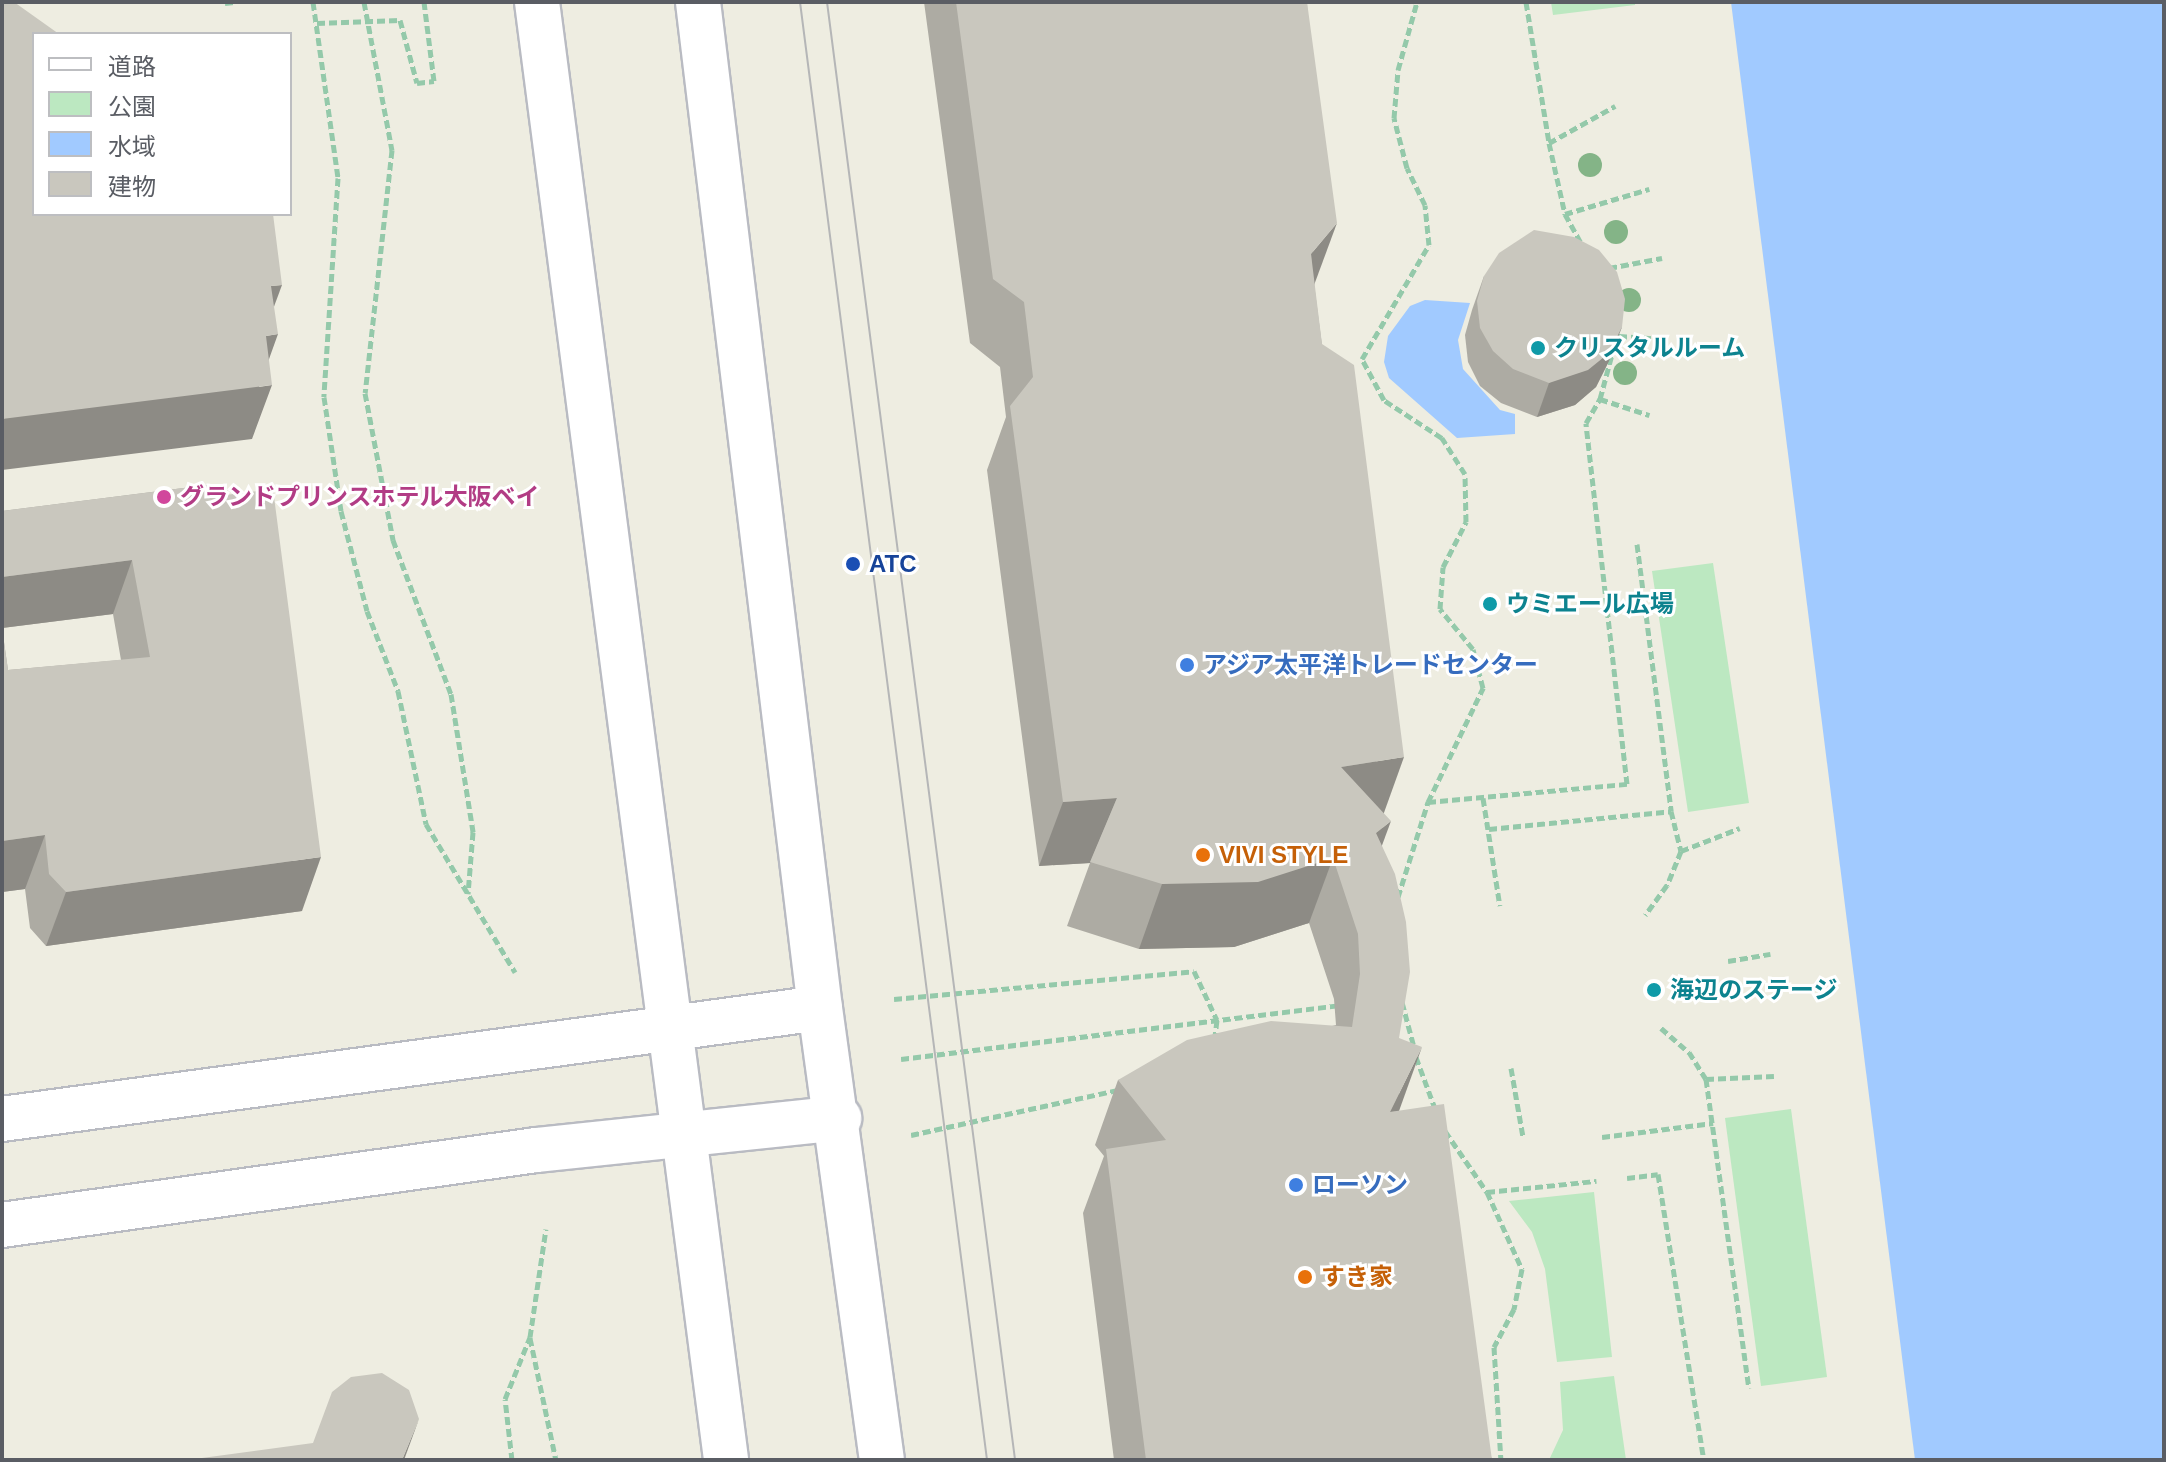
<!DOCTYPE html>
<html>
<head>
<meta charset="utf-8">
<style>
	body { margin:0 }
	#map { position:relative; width:2166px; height:1462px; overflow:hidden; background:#eeede1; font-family:Arial,"Noto Sans JP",sans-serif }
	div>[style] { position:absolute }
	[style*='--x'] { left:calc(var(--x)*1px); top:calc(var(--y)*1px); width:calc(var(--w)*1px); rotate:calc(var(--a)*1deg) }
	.green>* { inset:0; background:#bce8c1 }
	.water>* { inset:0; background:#a1caff }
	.path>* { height:5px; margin-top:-2.5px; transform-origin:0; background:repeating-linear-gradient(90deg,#94c9aa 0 8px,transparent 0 12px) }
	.roads { filter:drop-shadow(2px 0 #b9bbc2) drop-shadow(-2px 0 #b9bbc2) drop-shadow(0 2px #b9bbc2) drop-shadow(0 -2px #b9bbc2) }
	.tertiary>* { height:44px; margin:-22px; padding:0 22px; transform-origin:22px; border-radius:22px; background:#fff }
	.tram>* { height:2px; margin:-1px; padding:0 1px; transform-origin:1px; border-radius:1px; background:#b5b6b7 }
	.trees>* { width:24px; height:24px; margin:-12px; border-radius:50%; background:#84b487 }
	.wall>* { inset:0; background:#adaba3 }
	.shaded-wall>* { inset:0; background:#8d8b85 }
	.building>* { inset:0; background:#c9c7be }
	.dots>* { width:22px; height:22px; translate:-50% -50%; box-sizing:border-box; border:4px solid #fff; border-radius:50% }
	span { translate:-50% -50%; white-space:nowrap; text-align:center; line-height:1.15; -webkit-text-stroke:6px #fff; paint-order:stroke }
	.culture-label { font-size:24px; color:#0d838f; font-weight:700 }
	.left { translate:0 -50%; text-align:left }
	.hotel-label { font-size:24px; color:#b23c85; font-weight:700 }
	.transit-label { font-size:24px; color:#164399; font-weight:700 }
	.shop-label { font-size:24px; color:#366cbe; font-weight:700 }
	.food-label { font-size:24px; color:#c56008; font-weight:700 }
	.frame { position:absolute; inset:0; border:4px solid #5a5d64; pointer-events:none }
	.legend { position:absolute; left:32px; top:32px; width:260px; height:184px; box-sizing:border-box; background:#fff; border:2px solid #bdbec1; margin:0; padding:10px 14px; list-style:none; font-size:24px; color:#5a5d64 }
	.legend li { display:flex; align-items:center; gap:16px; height:40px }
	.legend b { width:40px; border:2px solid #bdbec1 }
</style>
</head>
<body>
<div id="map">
	<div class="green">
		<div style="clip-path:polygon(1551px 2px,1635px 2px,1635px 5px,1553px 15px)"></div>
		<div style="clip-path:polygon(1713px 563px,1749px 803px,1688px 812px,1652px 571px)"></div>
		<div style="clip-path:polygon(1791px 1109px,1827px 1377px,1761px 1386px,1725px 1118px)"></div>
		<div style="clip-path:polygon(1594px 1192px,1612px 1357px,1557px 1362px,1545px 1269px,1532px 1232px,1509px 1201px)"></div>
		<div style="clip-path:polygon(1614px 1376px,1626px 1460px,1549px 1460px,1563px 1430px,1560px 1382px)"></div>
	</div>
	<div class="water">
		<div style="clip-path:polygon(1731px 2px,2164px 2px,2164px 1460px,1915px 1460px)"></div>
		<div style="clip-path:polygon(1425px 300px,1470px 303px,1458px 340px,1463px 369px,1500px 410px,1515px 414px,1515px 434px,1457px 438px,1389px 378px,1384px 362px,1388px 336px,1410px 306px)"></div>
	</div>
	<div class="path">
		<div style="--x:313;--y:2;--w:178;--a:81.9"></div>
		<div style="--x:338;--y:178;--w:219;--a:93.7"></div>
		<div style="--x:324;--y:397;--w:115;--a:81.5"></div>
		<div style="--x:341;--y:511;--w:103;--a:75.4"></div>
		<div style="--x:367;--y:611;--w:86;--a:68.8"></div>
		<div style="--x:398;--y:691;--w:136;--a:78.1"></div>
		<div style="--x:426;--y:824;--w:173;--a:59"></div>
		<div style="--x:364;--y:2;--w:151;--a:79.3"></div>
		<div style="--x:392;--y:150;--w:244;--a:96.3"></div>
		<div style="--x:365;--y:393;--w:150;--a:79.2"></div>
		<div style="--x:393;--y:540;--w:165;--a:69.4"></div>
		<div style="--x:451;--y:694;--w:140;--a:80.9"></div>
		<div style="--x:473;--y:832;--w:62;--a:94.6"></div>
		<div style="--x:1526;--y:2;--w:143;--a:80.7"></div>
		<div style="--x:1549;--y:143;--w:73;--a:77.3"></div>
		<div style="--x:1565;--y:214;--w:35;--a:61"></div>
		<div style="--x:225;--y:3;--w:9;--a:-6"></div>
		<div style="--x:317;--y:23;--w:83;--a:-2.1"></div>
		<div style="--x:400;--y:20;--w:65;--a:74.9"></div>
		<div style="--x:417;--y:83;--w:17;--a:-7"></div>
		<div style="--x:434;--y:81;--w:80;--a:-97.2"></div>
		<div style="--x:1549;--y:143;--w:76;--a:-29.3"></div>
		<div style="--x:1565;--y:214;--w:88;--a:-16.6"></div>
		<div style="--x:1609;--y:268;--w:54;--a:-10.7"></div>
		<div style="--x:1619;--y:336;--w:45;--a:3.8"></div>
		<div style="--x:1600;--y:399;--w:52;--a:18.1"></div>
		<div style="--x:1637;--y:544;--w:269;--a:82.7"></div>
		<div style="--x:1671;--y:811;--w:41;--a:76"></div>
		<div style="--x:1681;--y:851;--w:37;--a:112"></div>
		<div style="--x:1667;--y:885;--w:37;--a:126"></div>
		<div style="--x:1483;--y:798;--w:109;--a:81.1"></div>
		<div style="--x:1428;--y:802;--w:200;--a:-5.2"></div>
		<div style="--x:1627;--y:784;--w:363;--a:-96.5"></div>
		<div style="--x:1586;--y:423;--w:28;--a:-60"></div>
		<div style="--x:1600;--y:399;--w:69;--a:-75"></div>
		<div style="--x:1489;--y:829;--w:183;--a:-5.6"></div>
		<div style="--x:1681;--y:851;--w:63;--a:-21.3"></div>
		<div style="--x:1398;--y:897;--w:100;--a:-72.5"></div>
		<div style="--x:1428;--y:802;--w:127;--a:-64.2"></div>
		<div style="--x:1483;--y:688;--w:40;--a:-104.4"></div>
		<div style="--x:1473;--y:649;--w:52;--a:-129.5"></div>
		<div style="--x:1440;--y:609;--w:42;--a:-85.9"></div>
		<div style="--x:1443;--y:567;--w:51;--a:-62.9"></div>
		<div style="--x:1466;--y:522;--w:48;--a:-91.2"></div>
		<div style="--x:1465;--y:474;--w:43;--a:-122.6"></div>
		<div style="--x:1442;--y:438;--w:69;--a:-146.8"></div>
		<div style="--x:1384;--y:400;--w:47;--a:-118.2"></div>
		<div style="--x:1362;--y:359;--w:132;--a:-59.6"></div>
		<div style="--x:1429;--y:245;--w:40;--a:-95.7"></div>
		<div style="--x:1425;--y:205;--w:41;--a:-115.9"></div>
		<div style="--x:1407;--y:168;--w:52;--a:-104.6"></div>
		<div style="--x:1394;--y:118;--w:48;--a:-85.2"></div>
		<div style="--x:1398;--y:70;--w:71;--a:-74.4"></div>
		<div style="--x:1728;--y:961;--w:43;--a:-9.5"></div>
		<div style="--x:894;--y:999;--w:301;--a:-5.3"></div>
		<div style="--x:1194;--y:971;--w:54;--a:64.9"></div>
		<div style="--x:1217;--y:1020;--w:17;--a:97"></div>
		<div style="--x:1402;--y:1002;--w:47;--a:75.1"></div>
		<div style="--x:1661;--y:1028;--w:37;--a:41"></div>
		<div style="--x:1689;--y:1052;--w:32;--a:58"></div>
		<div style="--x:1706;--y:1079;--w:312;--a:82.1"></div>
		<div style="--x:1416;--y:1057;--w:58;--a:69.7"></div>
		<div style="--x:901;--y:1059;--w:442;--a:-7"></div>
		<div style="--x:1511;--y:1068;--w:70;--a:80.1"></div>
		<div style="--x:1706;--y:1079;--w:68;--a:-2.5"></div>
		<div style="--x:1445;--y:1131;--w:74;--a:55.5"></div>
		<div style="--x:1487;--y:1192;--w:85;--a:65.6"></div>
		<div style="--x:1522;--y:1269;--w:41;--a:101.3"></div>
		<div style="--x:1514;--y:1309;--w:43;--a:117.8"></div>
		<div style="--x:1494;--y:1347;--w:113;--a:86.5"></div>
		<div style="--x:911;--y:1135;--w:212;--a:-12.3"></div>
		<div style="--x:1602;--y:1137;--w:112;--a:-7.2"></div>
		<div style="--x:1627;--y:1178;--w:31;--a:-7"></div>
		<div style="--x:1658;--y:1174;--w:290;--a:80.9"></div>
		<div style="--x:1487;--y:1192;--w:110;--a:-5.8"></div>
		<div style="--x:530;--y:1338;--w:125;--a:78"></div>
		<div style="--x:512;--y:1460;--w:61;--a:-96.5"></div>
		<div style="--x:505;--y:1399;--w:67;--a:-68"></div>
		<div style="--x:530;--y:1337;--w:109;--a:-81.6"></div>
	</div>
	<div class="roads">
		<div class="tertiary">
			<div style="--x:537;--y:2;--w:1470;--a:82.61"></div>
			<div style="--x:698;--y:2;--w:1013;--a:83.09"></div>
			<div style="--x:820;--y:1008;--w:456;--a:82.2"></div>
			<div style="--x:2;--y:1119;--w:825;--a:-7.73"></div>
			<div style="--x:2;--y:1225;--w:539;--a:-7.99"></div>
			<div style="--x:536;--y:1150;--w:305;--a:-6"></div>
		</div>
	</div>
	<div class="tram">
		<div style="--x:800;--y:2;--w:1470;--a:82.69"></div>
		<div style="--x:827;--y:2;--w:1470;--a:82.65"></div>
	</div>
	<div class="trees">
		<div style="left:1590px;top:165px"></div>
		<div style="left:1616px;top:232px"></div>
		<div style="left:1629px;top:300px"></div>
		<div style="left:1625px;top:373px"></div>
	</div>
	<div class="wall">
		<div style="clip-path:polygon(924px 2px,1307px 2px,1314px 284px,1383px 813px,1382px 846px,1399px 1038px,1399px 1111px,1492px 1460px,1114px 1460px,1083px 1213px,1104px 1156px,1095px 1145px,1118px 1080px,1336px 1025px,1334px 999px,1309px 923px,1234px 947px,1139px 949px,1067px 926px,1090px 863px,1039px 866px,987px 470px,1006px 417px,1000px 367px,970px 343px)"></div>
		<div style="clip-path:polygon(1484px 276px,1609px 361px,1596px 387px,1575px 405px,1537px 417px,1501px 403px,1480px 386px,1468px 362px,1465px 335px,1472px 310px)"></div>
		<div style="clip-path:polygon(evenodd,215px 484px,302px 911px,46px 946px,30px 928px,25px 889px,2px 892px,2px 511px,215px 484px,113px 614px,121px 660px,8px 670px,2px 628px,113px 614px)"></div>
	</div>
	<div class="shaded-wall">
		<div style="clip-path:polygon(1337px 223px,1313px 288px,1311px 254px)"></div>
		<div style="clip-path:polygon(282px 285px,262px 339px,271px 286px)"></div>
		<div style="clip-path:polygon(1622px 327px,1609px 361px,1596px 387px,1575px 405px,1537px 417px,1549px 383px)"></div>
		<div style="clip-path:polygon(278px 334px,259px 387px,272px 385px,252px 439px,2px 470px,2px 419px,266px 336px)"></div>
		<div style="clip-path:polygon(132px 560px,113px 614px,2px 628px,2px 577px)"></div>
		<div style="clip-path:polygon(1404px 757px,1381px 821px,1341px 767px)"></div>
		<div style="clip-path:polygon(1117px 798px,1090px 863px,1039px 866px,1063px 802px)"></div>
		<div style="clip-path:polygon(1391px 821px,1367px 886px,1376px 833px)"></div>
		<div style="clip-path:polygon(45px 835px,25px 889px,2px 892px,2px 841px)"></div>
		<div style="clip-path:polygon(321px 857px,302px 911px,46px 946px,66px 892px)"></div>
		<div style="clip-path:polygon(1333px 858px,1309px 923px,1234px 947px,1139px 949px,1162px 884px)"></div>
		<div style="clip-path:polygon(1422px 1047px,1399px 1111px,1390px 1112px)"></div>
		<div style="clip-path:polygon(419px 1419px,404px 1460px,402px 1460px)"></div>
	</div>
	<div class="building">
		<div style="clip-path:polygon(2px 2px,14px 2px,59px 34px,34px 34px,34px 214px,273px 214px,282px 285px,271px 286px,278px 334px,266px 336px,272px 385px,2px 419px)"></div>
		<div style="clip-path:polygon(956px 2px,1307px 2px,1337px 223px,1311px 254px,1322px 344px,1354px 365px,1404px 757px,1341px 767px,1391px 821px,1376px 833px,1395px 874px,1406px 922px,1410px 972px,1399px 1038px,1422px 1047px,1390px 1112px,1444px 1104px,1492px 1460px,1146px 1460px,1106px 1149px,1166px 1140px,1118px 1080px,1187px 1040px,1271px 1021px,1352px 1027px,1360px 974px,1358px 934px,1333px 858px,1258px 882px,1162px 884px,1090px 862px,1117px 798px,1063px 802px,1010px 406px,1033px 377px,1024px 302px,993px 279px)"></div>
		<div style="clip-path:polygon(1534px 230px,1574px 237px,1599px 250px,1617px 272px,1625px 299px,1622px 327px,1609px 353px,1588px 370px,1549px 383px,1513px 369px,1493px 351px,1480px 328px,1477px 301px,1484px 276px,1499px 253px)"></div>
		<div style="clip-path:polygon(215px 484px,217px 496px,273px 489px,321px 857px,66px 892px,49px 874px,45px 835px,2px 841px,2px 628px,8px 670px,150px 657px,132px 560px,2px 577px,2px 511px)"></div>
		<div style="clip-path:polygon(382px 1373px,409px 1390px,419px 1419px,402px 1460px,187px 1460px,313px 1443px,332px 1392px,351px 1377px)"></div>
	</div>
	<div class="dots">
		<div style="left:1538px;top:348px;background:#0f9aa8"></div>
		<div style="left:164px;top:497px;background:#d1479c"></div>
		<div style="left:853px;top:564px;background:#1a4fb4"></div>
		<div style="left:1490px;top:604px;background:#0f9aa8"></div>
		<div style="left:1187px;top:665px;background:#3f7fe0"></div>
		<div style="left:1203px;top:855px;background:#e8710a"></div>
		<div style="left:1654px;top:990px;background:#0f9aa8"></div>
		<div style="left:1296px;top:1185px;background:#3f7fe0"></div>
		<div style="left:1305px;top:1277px;background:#e8710a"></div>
	</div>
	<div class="culture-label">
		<span class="left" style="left:1554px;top:348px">クリスタルルーム</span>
		<span class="left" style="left:1506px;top:604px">ウミエール広場</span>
		<span class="left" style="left:1670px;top:990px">海辺のステージ</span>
	</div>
	<div class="hotel-label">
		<span class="left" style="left:180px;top:497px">グランドプリンスホテル大阪ベイ</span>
	</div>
	<div class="transit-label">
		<span class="left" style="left:869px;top:564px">ATC</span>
	</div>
	<div class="shop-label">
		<span class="left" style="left:1203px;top:665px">アジア太平洋トレードセンター</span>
		<span class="left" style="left:1312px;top:1185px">ローソン</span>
	</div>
	<div class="food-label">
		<span class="left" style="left:1219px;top:855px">VIVI STYLE</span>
		<span class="left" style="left:1321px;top:1277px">すき家</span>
	</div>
	<div class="frame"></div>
	<ul class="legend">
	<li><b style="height:10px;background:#fff"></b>道路</li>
	<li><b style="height:22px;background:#bce8c1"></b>公園</li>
	<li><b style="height:22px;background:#a1caff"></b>水域</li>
	<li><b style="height:22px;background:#c9c7be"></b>建物</li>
	</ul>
</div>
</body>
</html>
